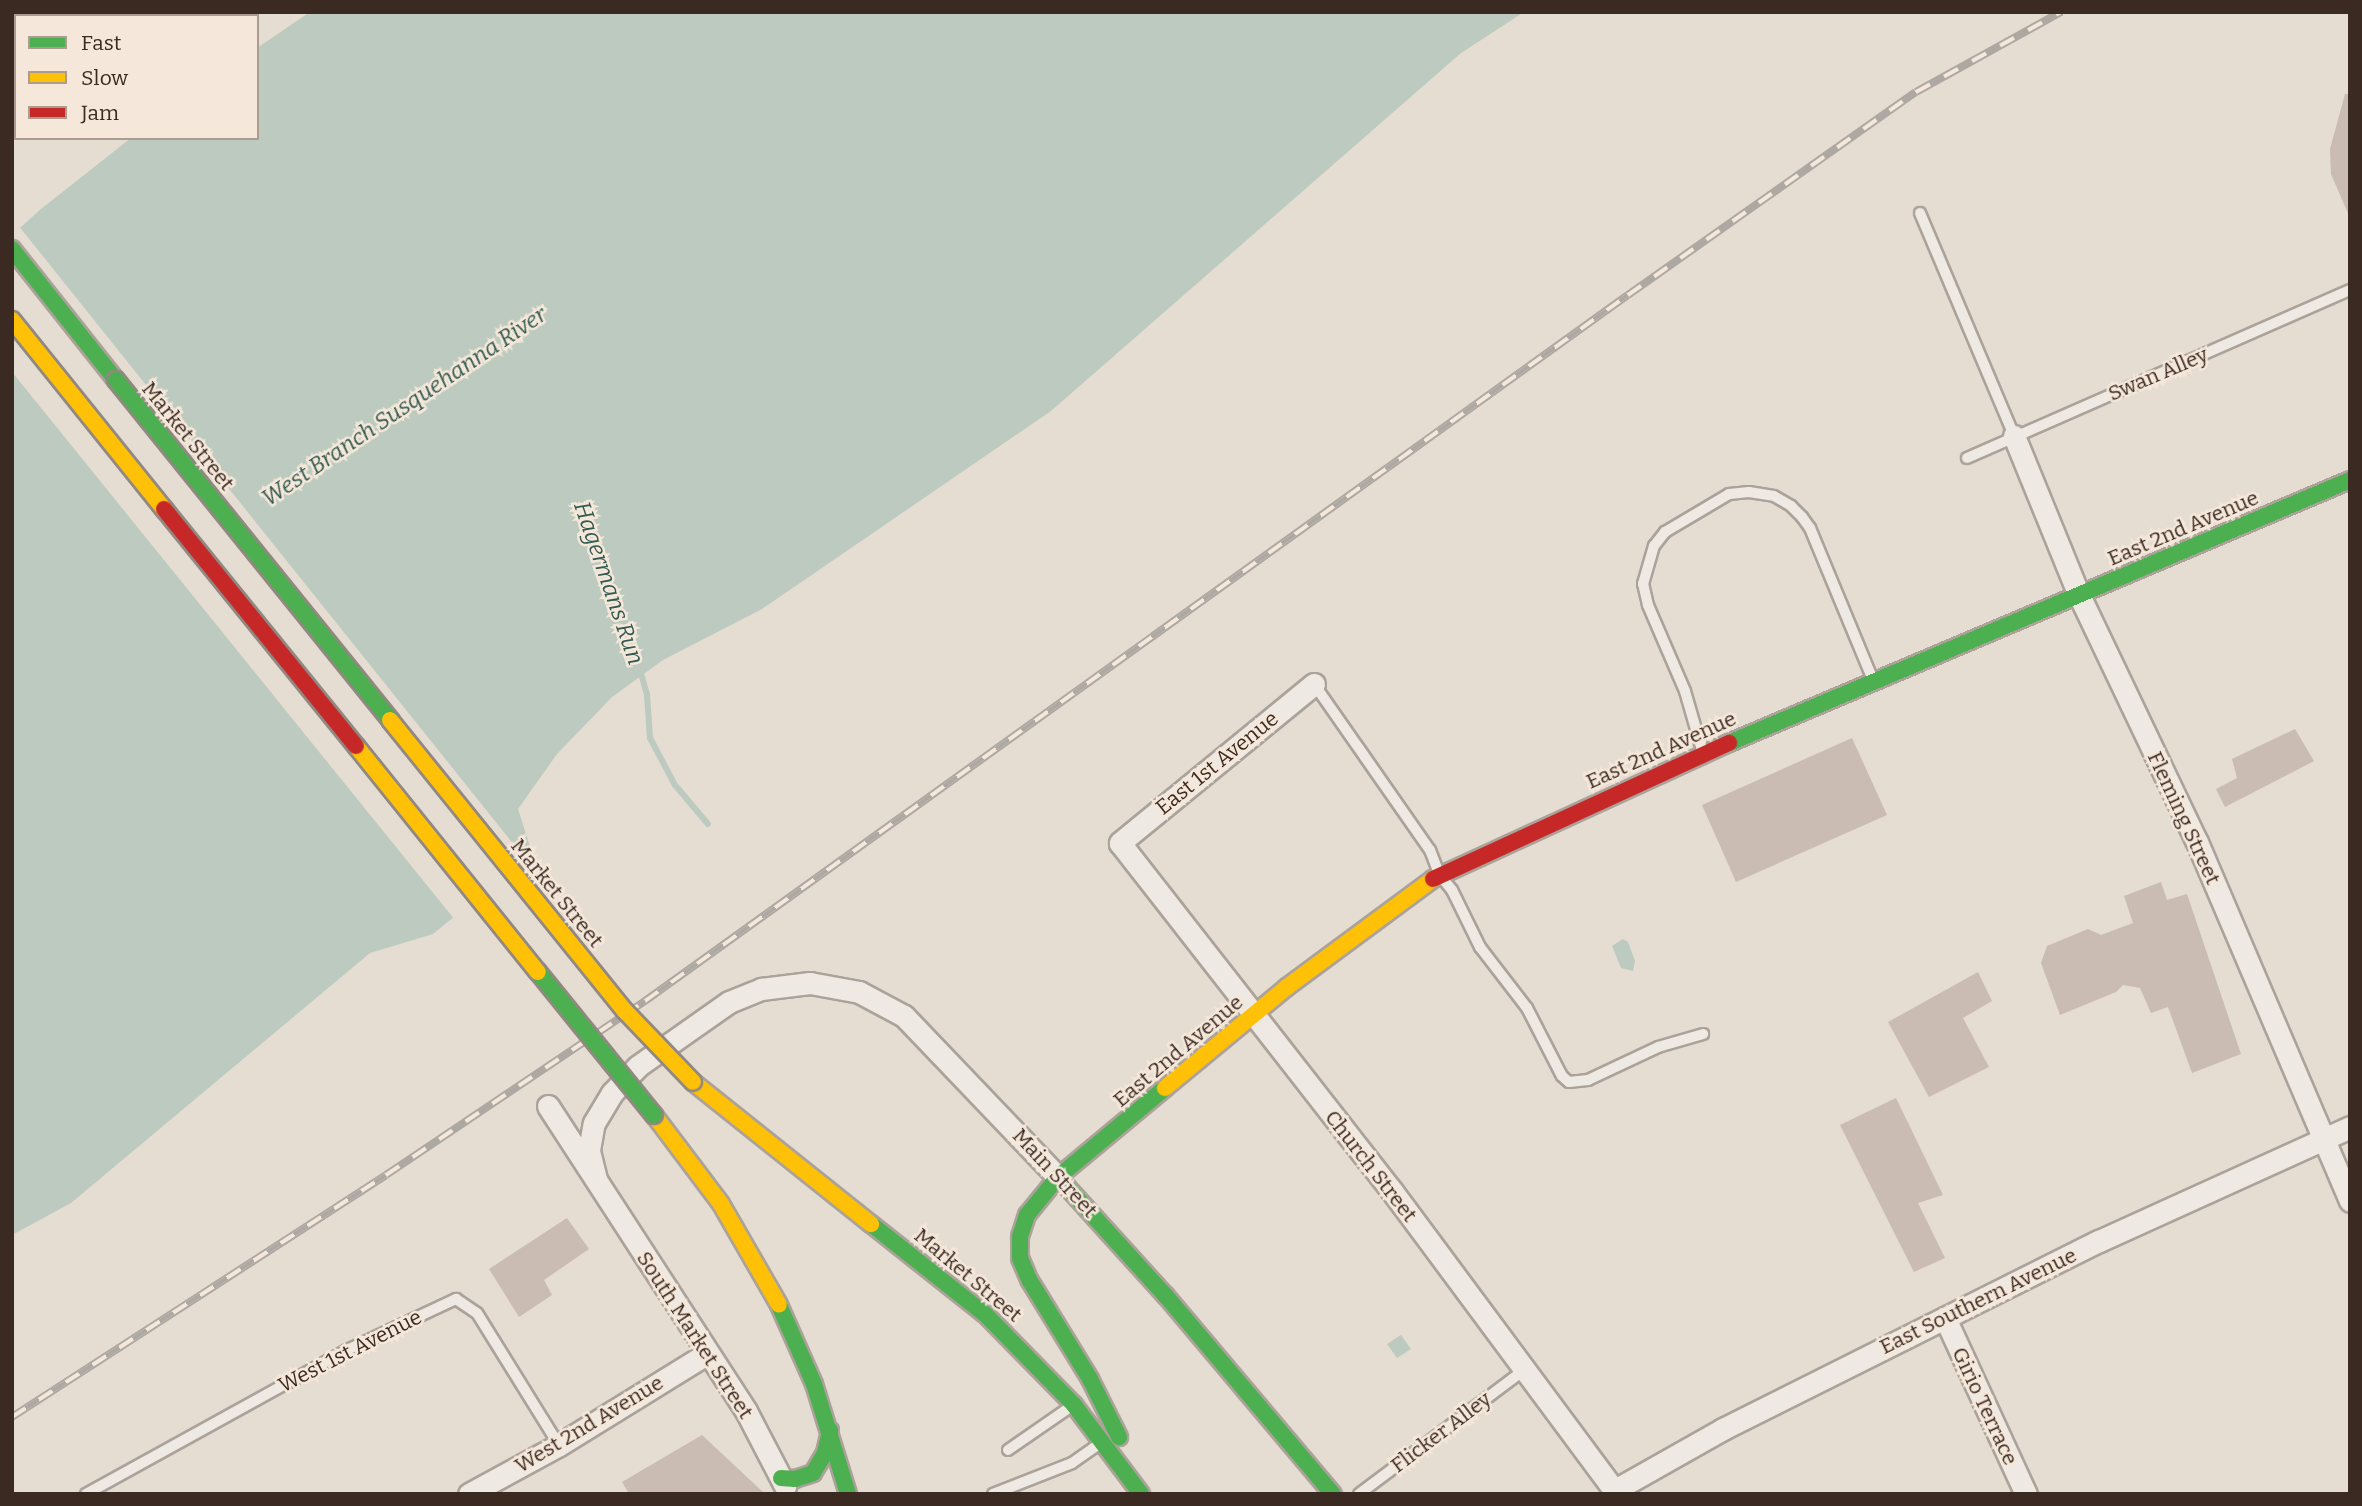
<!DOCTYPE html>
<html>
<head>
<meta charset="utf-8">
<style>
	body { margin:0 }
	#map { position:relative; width:2362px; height:1506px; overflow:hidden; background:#e5dcd2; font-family:Bitter,serif }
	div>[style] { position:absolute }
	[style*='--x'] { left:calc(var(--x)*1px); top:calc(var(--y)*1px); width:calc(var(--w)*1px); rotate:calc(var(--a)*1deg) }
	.water>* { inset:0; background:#bccabf }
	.pier>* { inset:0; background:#e5dcd2 }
	.stream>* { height:6px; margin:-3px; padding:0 3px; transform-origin:3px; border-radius:3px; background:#bccabf }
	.building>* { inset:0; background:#cabbb3 }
	.roads { filter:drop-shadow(2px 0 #aba29a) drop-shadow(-2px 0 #aba29a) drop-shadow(0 2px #aba29a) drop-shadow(0 -2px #aba29a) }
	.lane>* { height:10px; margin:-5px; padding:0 5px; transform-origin:5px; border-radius:5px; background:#eee9e3 }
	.street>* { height:21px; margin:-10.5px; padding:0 10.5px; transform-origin:10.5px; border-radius:10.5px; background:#eee9e3 }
	.fast>* { height:16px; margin:-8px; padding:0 8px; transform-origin:8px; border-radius:8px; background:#4caf50 }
	.slow>* { height:16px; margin:-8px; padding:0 8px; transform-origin:8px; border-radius:8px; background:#ffc107 }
	.jam>* { height:16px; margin:-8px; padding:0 8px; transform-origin:8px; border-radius:8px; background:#c62828 }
	.rail>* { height:8px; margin-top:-4px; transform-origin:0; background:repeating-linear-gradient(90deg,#f5e8da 0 16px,#aea8a2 0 32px); box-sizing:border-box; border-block:2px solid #aea8a2 }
	.bridges { filter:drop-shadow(2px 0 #918881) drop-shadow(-2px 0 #918881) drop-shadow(0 2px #918881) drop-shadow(0 -2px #918881) }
	.fast-bridge>* { height:16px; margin:-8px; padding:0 8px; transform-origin:8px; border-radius:8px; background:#4caf50 }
	.slow-bridge>* { height:16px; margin:-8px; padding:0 8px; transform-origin:8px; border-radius:8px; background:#ffc107 }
	.jam-bridge>* { height:16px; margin:-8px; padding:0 8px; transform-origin:8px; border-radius:8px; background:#c62828 }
	span { translate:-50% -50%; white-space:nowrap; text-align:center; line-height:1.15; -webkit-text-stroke:5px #f5e8da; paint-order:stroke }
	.street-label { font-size:21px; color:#3b2a22 }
	.water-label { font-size:23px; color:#325a51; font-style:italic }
	.frame { position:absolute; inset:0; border:14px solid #3b2a22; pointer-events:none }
	.legend { position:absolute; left:14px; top:14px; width:245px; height:126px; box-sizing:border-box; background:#f5e8da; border:2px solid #ab9c90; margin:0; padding:9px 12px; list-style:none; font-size:21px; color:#3b2a22 }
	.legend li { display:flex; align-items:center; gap:14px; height:35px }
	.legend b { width:35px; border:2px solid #ab9c90 }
</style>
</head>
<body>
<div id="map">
	<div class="water">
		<div style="clip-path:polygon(310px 12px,1524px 12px,1461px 53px,1051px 411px,762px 609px,663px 660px,612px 697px,557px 754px,518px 809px,532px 853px,433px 934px,370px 953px,71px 1203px,12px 1235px,12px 235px,41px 209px,131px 138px,257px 138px,257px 48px)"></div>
		<div style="clip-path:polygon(1623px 939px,1628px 942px,1635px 961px,1633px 971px,1621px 968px,1612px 946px)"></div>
		<div style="clip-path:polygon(1401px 1335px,1411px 1349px,1397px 1358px,1387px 1344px)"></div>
	</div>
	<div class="pier">
		<div style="clip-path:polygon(18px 225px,527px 861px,455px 920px,12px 372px,12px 231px)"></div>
	</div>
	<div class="stream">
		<div style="--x:640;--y:670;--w:26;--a:74"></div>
		<div style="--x:647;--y:695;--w:43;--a:86"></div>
		<div style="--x:650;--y:738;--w:53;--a:62"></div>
		<div style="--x:675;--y:785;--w:51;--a:49.8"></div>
	</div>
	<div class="building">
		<div style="clip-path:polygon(2345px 94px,2350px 94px,2350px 218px,2331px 174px,2330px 149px)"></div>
		<div style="clip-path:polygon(2295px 729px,2314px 761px,2225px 807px,2216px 789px,2237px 778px,2232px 759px)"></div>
		<div style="clip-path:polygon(1852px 738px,1887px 815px,1736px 882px,1702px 805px)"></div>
		<div style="clip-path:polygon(2161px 882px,2167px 900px,2187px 894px,2241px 1054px,2192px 1073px,2168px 1007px,2151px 1013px,2140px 988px,2123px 985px,2116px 992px,2060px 1015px,2041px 963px,2047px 946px,2088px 929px,2101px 935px,2133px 923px,2124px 896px)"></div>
		<div style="clip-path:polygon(1978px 972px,1992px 1001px,1963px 1018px,1989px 1067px,1929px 1097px,1888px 1022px)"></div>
		<div style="clip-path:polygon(1896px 1098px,1943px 1195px,1918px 1203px,1945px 1258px,1914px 1272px,1840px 1125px)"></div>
		<div style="clip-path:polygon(567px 1218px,589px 1249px,544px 1280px,552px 1295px,519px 1317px,489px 1269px)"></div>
		<div style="clip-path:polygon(702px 1435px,765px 1494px,629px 1494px,622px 1482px)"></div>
	</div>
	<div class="roads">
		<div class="lane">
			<div style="--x:1920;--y:213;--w:242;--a:67.1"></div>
			<div style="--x:1967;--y:458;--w:418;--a:-23.7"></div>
			<div style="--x:1314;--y:684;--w:203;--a:55.1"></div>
			<div style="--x:1430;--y:850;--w:26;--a:69"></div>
			<div style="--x:1439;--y:874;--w:21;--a:51"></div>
			<div style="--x:1452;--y:890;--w:64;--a:63.8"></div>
			<div style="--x:1480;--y:947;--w:77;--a:52.4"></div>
			<div style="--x:1527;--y:1008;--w:76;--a:62.8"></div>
			<div style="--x:1562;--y:1076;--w:9;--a:41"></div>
			<div style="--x:1569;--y:1082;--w:19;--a:-6"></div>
			<div style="--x:1588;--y:1080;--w:77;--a:-25.2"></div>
			<div style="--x:1658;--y:1047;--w:47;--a:-16.1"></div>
			<div style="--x:1702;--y:750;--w:61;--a:-106.1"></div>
			<div style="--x:1685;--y:691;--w:94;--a:-113.3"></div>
			<div style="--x:1648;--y:605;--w:22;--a:-103"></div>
			<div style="--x:1643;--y:584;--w:40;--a:-74"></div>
			<div style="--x:1654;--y:546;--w:18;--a:-52"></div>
			<div style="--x:1665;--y:532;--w:74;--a:-30.7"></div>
			<div style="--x:1729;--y:494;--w:20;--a:-6"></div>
			<div style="--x:1749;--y:492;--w:25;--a:9"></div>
			<div style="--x:1774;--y:496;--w:20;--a:30"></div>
			<div style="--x:1791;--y:506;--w:16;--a:45"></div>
			<div style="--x:1802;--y:517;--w:14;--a:54"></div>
			<div style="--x:1810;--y:528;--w:165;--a:67.5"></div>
			<div style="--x:1008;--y:1450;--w:75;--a:-34.7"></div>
			<div style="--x:86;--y:1494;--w:296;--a:-28.9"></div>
			<div style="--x:345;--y:1351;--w:123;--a:-25.1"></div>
			<div style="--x:456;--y:1299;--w:25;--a:34"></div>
			<div style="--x:477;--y:1313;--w:155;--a:58.2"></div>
			<div style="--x:993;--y:1494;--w:85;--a:-21.4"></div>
			<div style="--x:1072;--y:1463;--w:32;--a:-35"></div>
			<div style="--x:1359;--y:1494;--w:206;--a:-36.9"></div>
		</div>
		<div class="street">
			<div style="--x:2014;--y:436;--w:172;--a:67.8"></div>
			<div style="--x:2079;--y:595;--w:274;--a:64.5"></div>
			<div style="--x:2197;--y:842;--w:390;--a:66.9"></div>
			<div style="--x:1314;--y:684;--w:251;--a:140.7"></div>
			<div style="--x:1120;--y:843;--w:442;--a:52"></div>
			<div style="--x:1392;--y:1191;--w:377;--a:53.4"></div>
			<div style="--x:548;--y:1106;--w:364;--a:57"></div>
			<div style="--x:746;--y:1411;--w:85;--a:62.5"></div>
			<div style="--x:596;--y:1179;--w:30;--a:-104"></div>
			<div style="--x:589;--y:1150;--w:27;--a:-80"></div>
			<div style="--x:594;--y:1123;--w:35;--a:-59"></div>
			<div style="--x:612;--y:1093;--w:37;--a:-46"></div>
			<div style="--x:638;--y:1066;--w:111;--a:-35.1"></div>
			<div style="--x:729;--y:1002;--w:35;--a:-22"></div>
			<div style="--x:761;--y:989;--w:49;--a:-7"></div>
			<div style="--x:810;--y:983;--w:50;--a:10.4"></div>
			<div style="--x:859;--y:992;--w:51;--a:28.1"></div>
			<div style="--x:904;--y:1016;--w:223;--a:46.3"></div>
			<div style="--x:1945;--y:1318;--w:194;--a:65.3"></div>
			<div style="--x:1615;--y:1490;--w:124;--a:-29.5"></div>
			<div style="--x:1723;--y:1429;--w:420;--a:-26.6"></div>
			<div style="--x:2099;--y:1241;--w:276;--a:-24.4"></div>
			<div style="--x:469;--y:1494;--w:102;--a:-28.6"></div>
			<div style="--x:559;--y:1445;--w:175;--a:-31.7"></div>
		</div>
		<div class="fast">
			<div style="--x:32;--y:16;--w:6;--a:-39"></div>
			<div style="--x:12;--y:249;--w:167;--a:51.6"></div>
			<div style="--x:1729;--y:743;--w:674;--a:-22.95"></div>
			<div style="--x:1165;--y:1088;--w:139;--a:140.2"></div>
			<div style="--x:1058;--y:1177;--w:161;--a:47.8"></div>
			<div style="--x:1166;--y:1296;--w:259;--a:49.9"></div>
			<div style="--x:1058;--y:1177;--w:49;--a:129.2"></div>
			<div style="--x:1027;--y:1215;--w:23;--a:108"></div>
			<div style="--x:1020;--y:1237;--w:21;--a:90"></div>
			<div style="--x:1020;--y:1258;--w:25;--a:67"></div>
			<div style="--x:1030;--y:1281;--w:115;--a:58.5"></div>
			<div style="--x:1090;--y:1379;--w:65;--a:63.4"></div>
			<div style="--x:871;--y:1224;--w:147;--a:38.4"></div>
			<div style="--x:986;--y:1315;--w:126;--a:45.6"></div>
			<div style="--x:1074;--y:1405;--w:111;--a:53"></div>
			<div style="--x:779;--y:1305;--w:86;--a:66.1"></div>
			<div style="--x:814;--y:1384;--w:115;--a:72.8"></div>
			<div style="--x:781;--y:1478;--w:14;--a:4"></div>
			<div style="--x:795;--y:1479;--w:19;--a:-18"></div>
			<div style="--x:813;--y:1473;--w:23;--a:-59"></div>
			<div style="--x:825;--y:1453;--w:23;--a:-77"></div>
		</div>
		<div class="slow">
			<div style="--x:693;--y:1082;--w:228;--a:38.6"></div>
			<div style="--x:1165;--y:1088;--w:158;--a:-39.6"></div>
			<div style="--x:1287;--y:987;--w:182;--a:-36.5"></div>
			<div style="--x:654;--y:1115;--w:111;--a:53"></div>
			<div style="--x:721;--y:1204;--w:116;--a:60.1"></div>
		</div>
		<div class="jam">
			<div style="--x:1433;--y:879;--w:326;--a:-24.7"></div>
		</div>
	</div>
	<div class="rail">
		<div style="--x:80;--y:16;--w:6;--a:-39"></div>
		<div style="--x:12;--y:62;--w:5;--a:-37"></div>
		<div style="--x:12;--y:1417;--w:445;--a:-32.9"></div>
		<div style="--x:386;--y:1175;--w:312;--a:-33.9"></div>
		<div style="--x:645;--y:1001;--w:1210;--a:-35.69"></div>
		<div style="--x:1628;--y:295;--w:352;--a:-35.2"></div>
		<div style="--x:1916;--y:92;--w:166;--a:-28.9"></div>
	</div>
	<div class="bridges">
		<div class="fast-bridge">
			<div style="--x:116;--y:380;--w:437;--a:51.1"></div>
			<div style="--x:538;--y:972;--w:184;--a:51"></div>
		</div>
		<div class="slow-bridge">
			<div style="--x:12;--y:320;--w:243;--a:51.2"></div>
			<div style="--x:390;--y:720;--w:374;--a:51.1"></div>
			<div style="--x:625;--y:1011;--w:98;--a:46.2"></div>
			<div style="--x:356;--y:746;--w:290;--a:51.2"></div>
		</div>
		<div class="jam-bridge">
			<div style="--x:164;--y:509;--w:305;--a:51"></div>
		</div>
	</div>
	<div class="street-label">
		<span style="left:2158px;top:374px;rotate:-23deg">Swan Alley</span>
		<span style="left:188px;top:436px;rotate:51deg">Market Street</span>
		<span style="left:2183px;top:528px;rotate:-23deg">East 2nd Avenue</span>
		<span style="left:1661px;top:750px;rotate:-24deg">East 2nd Avenue</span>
		<span style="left:1217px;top:763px;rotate:-39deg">East 1st Avenue</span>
		<span style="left:2184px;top:818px;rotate:65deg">Fleming Street</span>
		<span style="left:557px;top:893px;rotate:51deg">Market Street</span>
		<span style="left:1178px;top:1051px;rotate:-40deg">East 2nd Avenue</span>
		<span style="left:1371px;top:1166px;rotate:52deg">Church Street</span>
		<span style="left:1055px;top:1173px;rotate:47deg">Main Street</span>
		<span style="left:968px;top:1275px;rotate:40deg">Market Street</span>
		<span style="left:1978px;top:1301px;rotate:-26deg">East Southern Avenue</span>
		<span style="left:695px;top:1335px;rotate:57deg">South Market Street</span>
		<span style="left:350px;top:1351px;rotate:-27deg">West 1st Avenue</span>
		<span style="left:1985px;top:1406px;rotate:65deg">Girio Terrace</span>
		<span style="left:589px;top:1424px;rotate:-31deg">West 2nd Avenue</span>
		<span style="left:1441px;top:1432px;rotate:-37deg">Flicker Alley</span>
	</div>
	<div class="water-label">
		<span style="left:404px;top:406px;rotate:-34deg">West Branch Susquehanna River</span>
		<span style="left:609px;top:583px;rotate:71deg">Hagermans Run</span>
	</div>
	<div class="frame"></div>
	<ul class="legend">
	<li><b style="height:9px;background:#4caf50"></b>Fast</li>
	<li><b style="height:9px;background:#ffc107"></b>Slow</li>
	<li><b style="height:9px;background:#c62828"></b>Jam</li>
	</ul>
</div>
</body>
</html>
